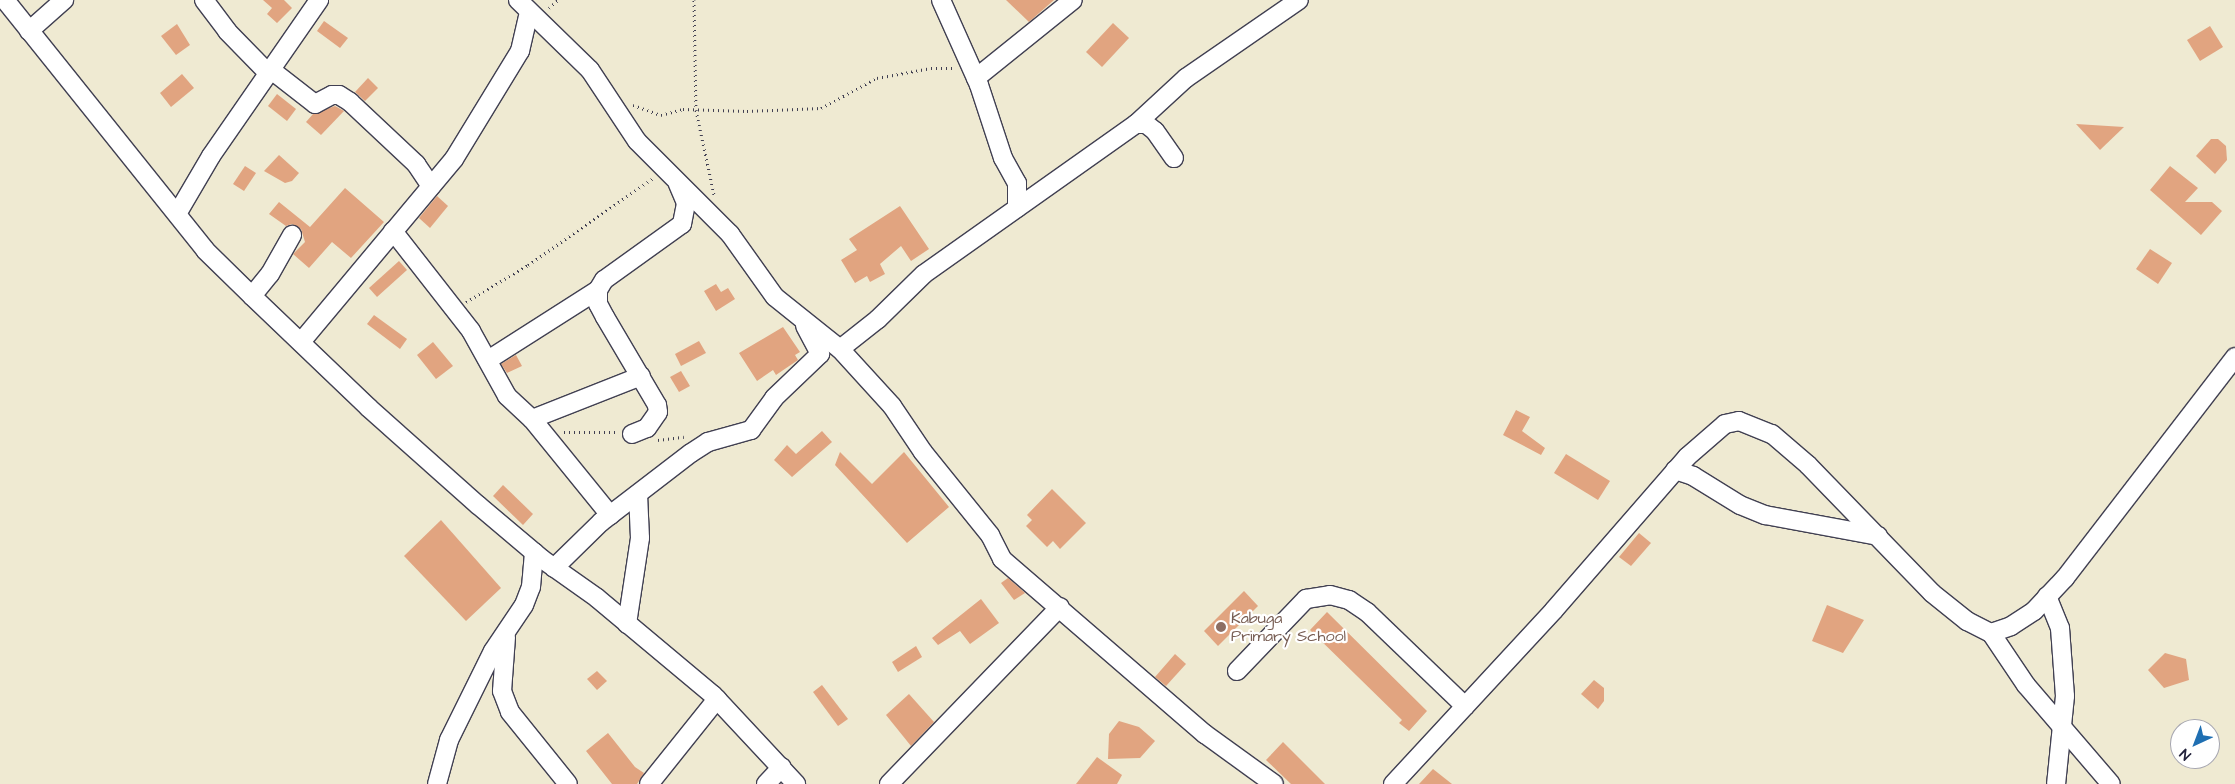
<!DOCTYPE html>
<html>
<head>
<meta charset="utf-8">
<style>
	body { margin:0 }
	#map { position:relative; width:2235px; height:784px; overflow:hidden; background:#efead2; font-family:"Architects Daughter",sans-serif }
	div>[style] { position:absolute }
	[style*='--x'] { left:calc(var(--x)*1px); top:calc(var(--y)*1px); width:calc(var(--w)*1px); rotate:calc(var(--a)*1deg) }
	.building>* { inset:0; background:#e1a480 }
	.path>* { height:3px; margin-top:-1.5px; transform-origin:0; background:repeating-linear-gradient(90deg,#414052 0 1px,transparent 0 5px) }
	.roads { filter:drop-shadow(1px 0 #414052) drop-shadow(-1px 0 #414052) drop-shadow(0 1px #414052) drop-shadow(0 -1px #414052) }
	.minor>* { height:18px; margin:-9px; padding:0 9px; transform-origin:9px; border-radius:9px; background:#fff }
	.dots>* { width:14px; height:14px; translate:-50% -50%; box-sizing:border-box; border:2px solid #fff; border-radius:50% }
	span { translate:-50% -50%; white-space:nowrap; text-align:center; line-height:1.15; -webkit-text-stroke:4.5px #fff; paint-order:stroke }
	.education-label { font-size:16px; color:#785e54 }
	.left { translate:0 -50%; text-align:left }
	.north { position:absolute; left:2170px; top:719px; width:50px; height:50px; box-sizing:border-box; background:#fff; border:1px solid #a7a7b1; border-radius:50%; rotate:223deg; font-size:14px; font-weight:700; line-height:20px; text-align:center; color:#22223b }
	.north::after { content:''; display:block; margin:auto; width:18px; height:22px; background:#1f6fb2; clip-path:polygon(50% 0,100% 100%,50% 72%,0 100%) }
</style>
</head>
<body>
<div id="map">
	<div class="building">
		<div style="clip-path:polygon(263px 0,284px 0,292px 8px,277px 23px,267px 14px,272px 8px)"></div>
		<div style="clip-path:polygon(1006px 0,1054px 0,1029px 22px)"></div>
		<div style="clip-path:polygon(324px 21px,348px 38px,340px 48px,317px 31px)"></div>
		<div style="clip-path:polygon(1113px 23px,1129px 38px,1102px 67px,1086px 52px)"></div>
		<div style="clip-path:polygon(177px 24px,190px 45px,176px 55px,161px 36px)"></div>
		<div style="clip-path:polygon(2210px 26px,2223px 47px,2200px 61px,2187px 40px)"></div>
		<div style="clip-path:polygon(182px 74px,194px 88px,171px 107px,160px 93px)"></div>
		<div style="clip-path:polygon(368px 78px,378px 88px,365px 101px,355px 92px)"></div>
		<div style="clip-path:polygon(277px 94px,296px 109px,287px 121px,268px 106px)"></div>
		<div style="clip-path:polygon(335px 106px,344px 111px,321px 135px,306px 122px,313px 114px)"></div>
		<div style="clip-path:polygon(2076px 124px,2124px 127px,2100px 150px)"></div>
		<div style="clip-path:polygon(2211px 139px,2218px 139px,2226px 146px,2227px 160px,2215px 174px,2196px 156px)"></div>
		<div style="clip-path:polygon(279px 155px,299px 173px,292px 181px,285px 183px,264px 171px)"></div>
		<div style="clip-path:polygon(245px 166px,256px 173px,244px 191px,233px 184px)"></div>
		<div style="clip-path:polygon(2170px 166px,2198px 188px,2185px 202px,2212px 202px,2222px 211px,2201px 235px,2150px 190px)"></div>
		<div style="clip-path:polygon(345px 188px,384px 222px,351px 258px,332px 242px,309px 268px,293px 254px,305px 242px,301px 229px,292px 224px,286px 226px,269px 214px,279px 202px,310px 227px)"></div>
		<div style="clip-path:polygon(437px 196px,448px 206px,430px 228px,419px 218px)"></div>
		<div style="clip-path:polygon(900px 206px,929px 249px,911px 261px,901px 246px,880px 264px,885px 274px,870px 282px,867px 276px,855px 283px,841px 260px,857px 250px,849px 239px)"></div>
		<div style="clip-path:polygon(2150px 249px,2172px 263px,2158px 284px,2136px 269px)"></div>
		<div style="clip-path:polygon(399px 261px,407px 270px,377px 297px,369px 288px)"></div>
		<div style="clip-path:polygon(716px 284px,721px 292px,728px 288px,735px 299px,716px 311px,704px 291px)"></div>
		<div style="clip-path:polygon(374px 315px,407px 339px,400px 349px,367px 324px)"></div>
		<div style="clip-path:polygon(783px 327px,800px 352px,795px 355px,798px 360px,776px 375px,773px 370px,757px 381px,739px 353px)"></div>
		<div style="clip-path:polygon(699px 341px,706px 353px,681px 366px,675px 354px)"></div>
		<div style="clip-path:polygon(433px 342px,453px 366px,436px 379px,417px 355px)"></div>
		<div style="clip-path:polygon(516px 355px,522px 366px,507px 373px,501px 364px)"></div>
		<div style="clip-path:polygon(681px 371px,690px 386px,679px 392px,670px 377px)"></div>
		<div style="clip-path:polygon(1516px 410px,1530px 417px,1522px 431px,1545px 448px,1541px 455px,1503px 435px)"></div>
		<div style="clip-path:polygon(822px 431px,832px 442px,792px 477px,774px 460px,787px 445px,796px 454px)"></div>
		<div style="clip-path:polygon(840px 452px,872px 484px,904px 452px,949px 507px,907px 543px,835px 465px)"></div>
		<div style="clip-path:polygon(1566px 454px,1610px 481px,1598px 500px,1554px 473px)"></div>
		<div style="clip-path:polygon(503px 485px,533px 514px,523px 525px,493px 496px)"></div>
		<div style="clip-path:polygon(1052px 489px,1086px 523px,1060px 549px,1053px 541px,1047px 547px,1026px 526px,1032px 520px,1027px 515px)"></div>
		<div style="clip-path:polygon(441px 520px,501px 588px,466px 621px,404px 556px)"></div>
		<div style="clip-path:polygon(1639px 533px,1651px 543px,1631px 566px,1619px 557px)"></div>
		<div style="clip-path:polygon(1008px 578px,1024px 592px,1025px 593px,1014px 600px,1001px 583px)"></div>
		<div style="clip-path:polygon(1244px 591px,1258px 606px,1218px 646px,1204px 631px)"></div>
		<div style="clip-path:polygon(981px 599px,999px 623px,970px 644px,960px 631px,938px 645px,932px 638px)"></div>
		<div style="clip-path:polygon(1827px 605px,1864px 620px,1843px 653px,1812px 641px)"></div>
		<div style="clip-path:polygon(1327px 612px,1427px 711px,1409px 731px,1399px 723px,1402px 720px,1310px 630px)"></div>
		<div style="clip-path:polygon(916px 646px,922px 657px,898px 672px,892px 662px)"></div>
		<div style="clip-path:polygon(2165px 653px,2186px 659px,2189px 680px,2164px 688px,2148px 670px)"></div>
		<div style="clip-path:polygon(1175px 654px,1186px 664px,1166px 686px,1155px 677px)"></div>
		<div style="clip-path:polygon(597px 671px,607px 681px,597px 690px,587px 679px)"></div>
		<div style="clip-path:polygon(1594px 680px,1604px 688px,1604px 701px,1598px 709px,1581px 694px)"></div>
		<div style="clip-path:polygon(822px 685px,848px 719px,838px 726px,813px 692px)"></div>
		<div style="clip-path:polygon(909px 694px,934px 722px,911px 746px,886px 715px)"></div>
		<div style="clip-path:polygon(1119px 721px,1139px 727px,1155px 741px,1140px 758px,1108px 759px,1109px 734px)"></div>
		<div style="clip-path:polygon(608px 733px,635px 767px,644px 773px,637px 784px,612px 784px,586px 751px)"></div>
		<div style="clip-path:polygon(1283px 742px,1325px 784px,1291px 784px,1266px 760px)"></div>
		<div style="clip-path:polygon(1097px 757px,1122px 775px,1117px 784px,1076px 784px)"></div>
		<div style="clip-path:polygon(1433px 769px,1452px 784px,1419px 784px)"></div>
	</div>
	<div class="path">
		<div style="--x:694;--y:0;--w:110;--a:89"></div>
		<div style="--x:696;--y:110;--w:87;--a:78"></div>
		<div style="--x:549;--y:8;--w:12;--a:-42"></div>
		<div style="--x:633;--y:105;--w:30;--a:20"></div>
		<div style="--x:661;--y:115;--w:23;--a:-15"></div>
		<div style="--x:683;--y:109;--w:64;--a:1.8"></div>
		<div style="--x:747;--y:111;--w:74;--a:-2.3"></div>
		<div style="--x:821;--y:108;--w:64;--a:-28.2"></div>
		<div style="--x:877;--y:78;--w:55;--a:-10.5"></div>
		<div style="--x:931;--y:68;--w:23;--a:0"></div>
		<div style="--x:466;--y:302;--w:72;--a:-30.8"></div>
		<div style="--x:528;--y:265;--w:152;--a:-34.8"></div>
		<div style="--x:564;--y:432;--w:53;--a:0"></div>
		<div style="--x:658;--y:440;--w:26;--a:-7"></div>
	</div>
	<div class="roads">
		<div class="minor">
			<div style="--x:5;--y:0;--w:320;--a:51.3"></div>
			<div style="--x:205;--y:250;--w:66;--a:44.4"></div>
			<div style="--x:252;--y:296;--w:162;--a:43.7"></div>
			<div style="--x:369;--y:408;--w:146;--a:41.7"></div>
			<div style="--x:478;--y:505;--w:84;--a:40.2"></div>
			<div style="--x:542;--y:559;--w:67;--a:35.3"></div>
			<div style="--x:597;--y:598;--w:151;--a:39.9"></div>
			<div style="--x:713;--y:695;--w:122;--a:47"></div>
			<div style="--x:204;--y:0;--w:39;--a:53"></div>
			<div style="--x:227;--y:31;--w:57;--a:45.7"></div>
			<div style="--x:518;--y:0;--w:100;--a:44.2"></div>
			<div style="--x:590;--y:70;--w:85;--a:56.5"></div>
			<div style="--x:637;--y:141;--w:132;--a:45"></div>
			<div style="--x:730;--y:234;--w:77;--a:54.5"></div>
			<div style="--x:775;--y:297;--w:83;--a:38.7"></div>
			<div style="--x:840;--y:349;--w:77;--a:47.6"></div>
			<div style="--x:892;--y:406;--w:55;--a:56"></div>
			<div style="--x:923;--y:452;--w:107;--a:51.1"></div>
			<div style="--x:990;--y:535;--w:27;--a:63"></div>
			<div style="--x:1002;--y:559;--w:268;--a:40.8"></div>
			<div style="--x:1205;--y:734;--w:85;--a:35.9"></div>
			<div style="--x:941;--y:0;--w:93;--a:65.9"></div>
			<div style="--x:979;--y:85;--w:77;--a:71.8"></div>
			<div style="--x:1003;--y:158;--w:29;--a:61"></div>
			<div style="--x:1017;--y:183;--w:25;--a:90"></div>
			<div style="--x:29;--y:31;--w:47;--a:-41.5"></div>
			<div style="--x:270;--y:69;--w:57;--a:37.9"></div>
			<div style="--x:315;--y:104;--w:19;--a:-28"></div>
			<div style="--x:332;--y:95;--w:7;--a:0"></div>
			<div style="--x:339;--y:95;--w:13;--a:32"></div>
			<div style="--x:350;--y:102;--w:91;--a:43.2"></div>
			<div style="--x:416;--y:164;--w:27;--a:56"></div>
			<div style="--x:976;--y:78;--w:124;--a:-38.8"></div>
			<div style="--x:1136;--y:124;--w:68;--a:-42.6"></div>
			<div style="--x:1186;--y:78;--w:137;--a:-34.6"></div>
			<div style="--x:177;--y:214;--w:67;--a:-59.6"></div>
			<div style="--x:211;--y:156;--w:190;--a:-55.3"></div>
			<div style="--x:393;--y:231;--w:127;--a:52"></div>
			<div style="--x:471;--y:331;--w:74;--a:61"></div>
			<div style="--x:507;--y:396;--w:34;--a:43"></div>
			<div style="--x:532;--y:419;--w:124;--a:50.9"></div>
			<div style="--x:252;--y:296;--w:28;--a:-51"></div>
			<div style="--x:270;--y:274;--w:45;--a:-60.6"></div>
			<div style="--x:301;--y:342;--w:239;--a:-50.1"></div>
			<div style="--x:454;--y:159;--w:127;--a:-58.6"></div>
			<div style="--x:520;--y:51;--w:40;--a:-77"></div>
			<div style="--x:840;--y:349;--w:48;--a:-38.3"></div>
			<div style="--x:878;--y:319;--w:64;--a:-44.4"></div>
			<div style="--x:924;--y:274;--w:260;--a:-35.3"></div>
			<div style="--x:1136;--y:124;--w:10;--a:0"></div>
			<div style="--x:1146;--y:124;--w:11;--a:38"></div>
			<div style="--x:1155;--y:131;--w:33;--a:55"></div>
			<div style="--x:488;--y:360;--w:130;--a:-32.5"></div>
			<div style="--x:532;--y:419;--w:117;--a:-21.5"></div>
			<div style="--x:632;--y:434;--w:16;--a:-22"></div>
			<div style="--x:647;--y:428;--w:19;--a:-55"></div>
			<div style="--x:658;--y:412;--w:7;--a:-98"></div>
			<div style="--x:657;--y:405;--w:102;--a:-120.6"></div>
			<div style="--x:605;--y:317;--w:15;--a:-118"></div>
			<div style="--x:598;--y:304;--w:14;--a:-90"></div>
			<div style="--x:598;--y:290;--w:12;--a:-59"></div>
			<div style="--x:604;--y:280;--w:96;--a:-35.7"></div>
			<div style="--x:682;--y:224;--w:21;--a:-79"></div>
			<div style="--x:686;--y:203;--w:21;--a:-113"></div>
			<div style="--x:1675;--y:470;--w:19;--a:18"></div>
			<div style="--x:1693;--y:476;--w:55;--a:31.7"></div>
			<div style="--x:1740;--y:505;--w:27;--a:22"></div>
			<div style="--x:1765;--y:515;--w:115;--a:10.5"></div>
			<div style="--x:554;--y:568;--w:66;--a:-44.4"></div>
			<div style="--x:601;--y:522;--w:113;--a:-37.5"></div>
			<div style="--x:691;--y:453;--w:20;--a:-33"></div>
			<div style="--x:708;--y:442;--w:45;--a:-15.6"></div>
			<div style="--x:751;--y:430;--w:39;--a:-54"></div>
			<div style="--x:774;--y:398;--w:64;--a:-43.7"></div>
			<div style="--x:820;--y:354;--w:32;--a:-118"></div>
			<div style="--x:2047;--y:596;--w:35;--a:68"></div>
			<div style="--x:2060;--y:628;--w:68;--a:85.8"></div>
			<div style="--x:2065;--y:696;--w:88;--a:95.8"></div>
			<div style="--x:627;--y:624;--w:87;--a:-81.4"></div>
			<div style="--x:640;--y:538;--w:44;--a:-92.6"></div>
			<div style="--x:1991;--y:633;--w:63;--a:56.1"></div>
			<div style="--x:2026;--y:685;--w:130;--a:49.4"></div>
			<div style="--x:506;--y:637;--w:54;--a:94.2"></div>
			<div style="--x:502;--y:691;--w:22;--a:69"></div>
			<div style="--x:510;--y:712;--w:92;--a:51.1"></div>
			<div style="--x:1237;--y:671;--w:100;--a:-46.2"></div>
			<div style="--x:1306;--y:599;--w:24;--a:-9"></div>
			<div style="--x:1330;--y:595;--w:20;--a:15"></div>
			<div style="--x:1349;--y:600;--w:22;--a:34"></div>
			<div style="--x:1367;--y:612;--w:136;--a:43.8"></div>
			<div style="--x:437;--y:784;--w:46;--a:-74.7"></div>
			<div style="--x:449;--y:740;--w:99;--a:-63.7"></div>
			<div style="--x:493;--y:651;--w:55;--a:-56"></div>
			<div style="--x:524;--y:605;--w:19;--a:-69"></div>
			<div style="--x:531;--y:587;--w:35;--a:-85"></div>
			<div style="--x:649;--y:784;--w:109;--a:-51.3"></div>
			<div style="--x:766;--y:784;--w:23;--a:-47"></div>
			<div style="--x:889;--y:784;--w:246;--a:-46"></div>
			<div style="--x:1393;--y:784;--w:237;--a:-47.2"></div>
			<div style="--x:1554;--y:610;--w:203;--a:-49"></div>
			<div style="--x:1687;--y:457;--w:50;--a:-41"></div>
			<div style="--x:1725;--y:424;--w:14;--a:-12"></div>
			<div style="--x:1739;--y:421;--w:35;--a:22"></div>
			<div style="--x:1772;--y:434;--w:48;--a:40.7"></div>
			<div style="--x:1808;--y:465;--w:178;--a:45.9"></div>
			<div style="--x:1932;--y:593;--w:45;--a:38.7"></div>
			<div style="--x:1967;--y:621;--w:27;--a:27"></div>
			<div style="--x:1991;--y:633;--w:21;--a:-19"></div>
			<div style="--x:2011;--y:626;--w:27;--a:-33"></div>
			<div style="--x:2034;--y:611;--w:45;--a:-46.8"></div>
			<div style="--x:2065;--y:578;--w:279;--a:-52.4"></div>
		</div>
	</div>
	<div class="dots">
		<div style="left:1221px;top:627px;background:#8d6e63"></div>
	</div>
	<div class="education-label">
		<span class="left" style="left:1231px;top:627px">Kabuga<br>Primary School</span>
	</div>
	<div class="north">N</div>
</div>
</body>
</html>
